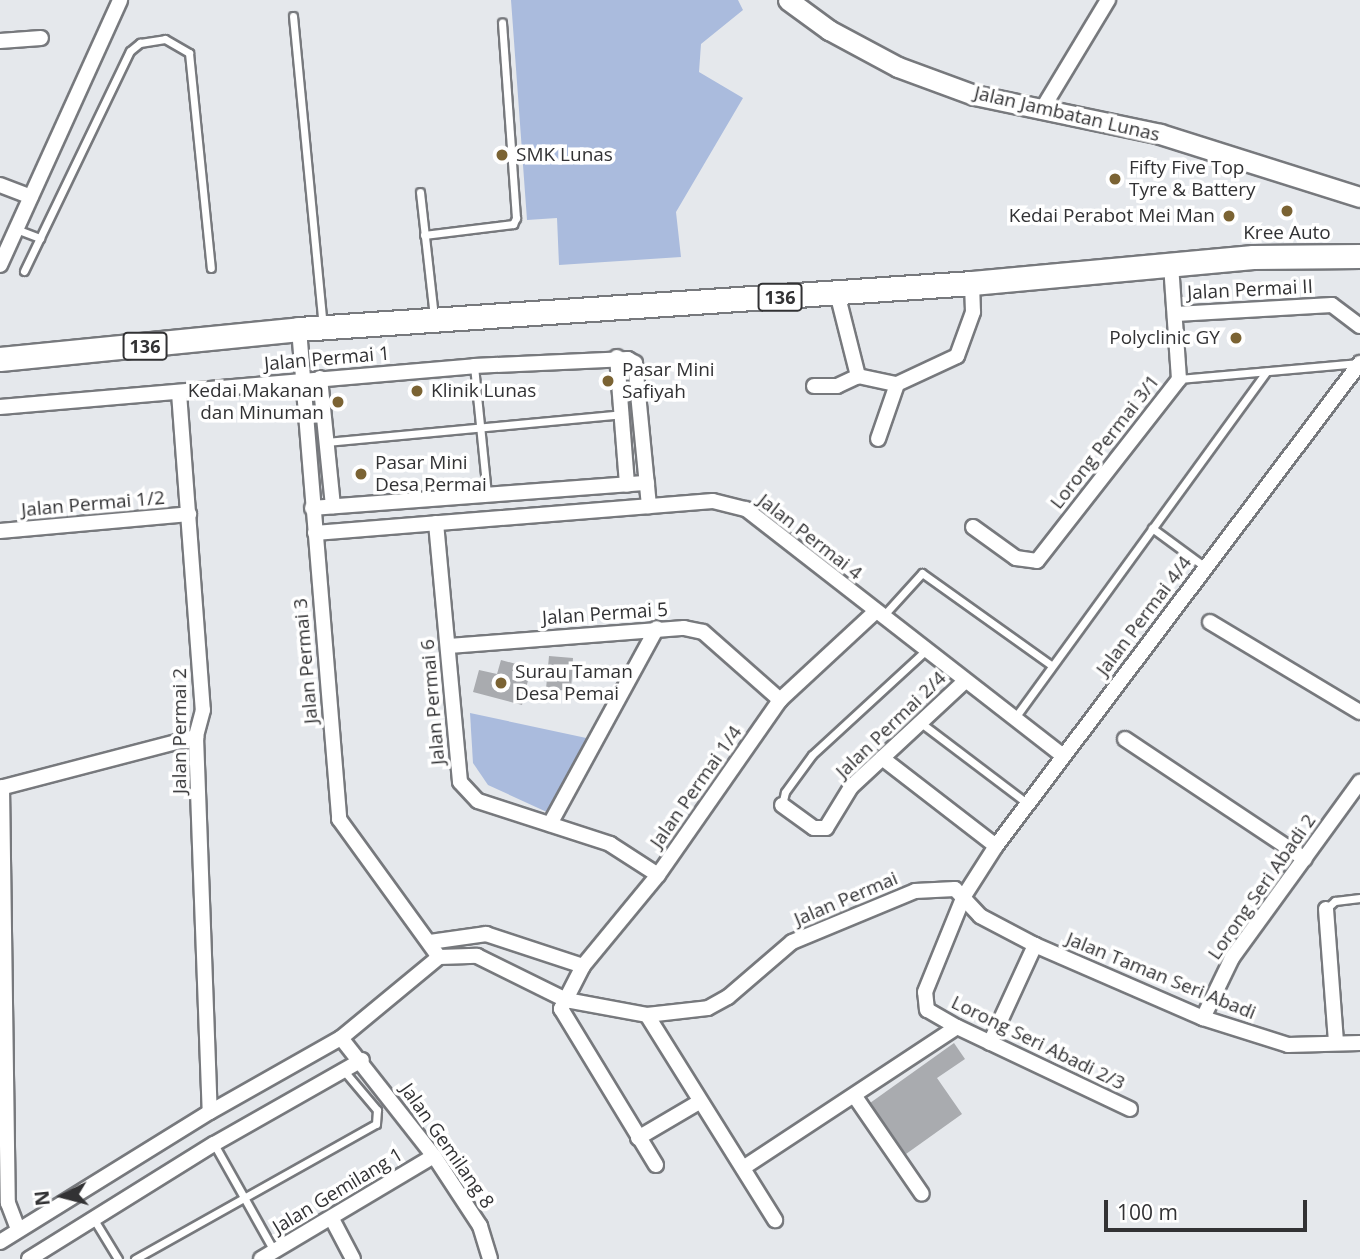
<!DOCTYPE html>
<html>
<head>
<meta charset="utf-8">
<style>
	body { margin:0 }
	#map { position:relative; width:1360px; height:1259px; overflow:hidden; background:#e5e8ec; font-family:"Open Sans",sans-serif }
	div>[style] { position:absolute }
	[style*='--x'] { left:calc(var(--x)*1px); top:calc(var(--y)*1px); width:calc(var(--w)*1px); rotate:calc(var(--a)*1deg) }
	.green>* { inset:0; background:#abd }
	.building>* { inset:0; background:#a9abaf }
	.roads { filter:drop-shadow(2px 0 #77797d) drop-shadow(-2px 0 #77797d) drop-shadow(0 2px #77797d) drop-shadow(0 -2px #77797d) }
	.service>* { height:7px; margin:-3.5px; padding:0 3.5px; transform-origin:3.5px; border-radius:3.5px; background:#fff }
	.minor>* { height:14px; margin:-7px; padding:0 7px; transform-origin:7px; border-radius:7px; background:#fff }
	.secondary>* { height:19px; margin:-9.5px; padding:0 9.5px; transform-origin:9.5px; border-radius:9.5px; background:#fff }
	.primary>* { height:23px; margin:-11.5px; padding:0 11.5px; transform-origin:11.5px; border-radius:11.5px; background:#fff }
	.dots>* { width:19px; height:19px; translate:-50% -50%; box-sizing:border-box; border:4px solid #fff; border-radius:50% }
	span { translate:-50% -50%; white-space:nowrap; text-align:center; line-height:1.15; -webkit-text-stroke:7px #fff; paint-order:stroke }
	.shield-label span { padding:2px 5px; background:#fff; border:2px solid; border-radius:5px; -webkit-text-stroke-width:0 }
	.shield-label { font-size:18px; color:#323234; font-weight:700 }
	.street-label { font-size:19px; color:#323234 }
	.poi-label { font-size:19px; color:#323234 }
	.left { translate:0 -50%; text-align:left }
	.right { translate:-100% -50%; text-align:right }
	.north { position:absolute; left:28px; top:1161px; width:70px; height:70px; -webkit-text-stroke:5px #fff; paint-order:stroke; rotate:264deg; font-size:19px; font-weight:700; line-height:28px; text-align:center; color:#323234 }
	.north::after { content:''; display:block; margin:auto; width:24px; height:32px; background:#323234; clip-path:polygon(50% 0,100% 100%,50% 72%,0 100%) }
	.scale { position:absolute; left:1104px; top:1200px; width:203px; height:32px; box-sizing:border-box; border:4px solid #323234; border-top:0; padding-left:9px; font-size:21px; line-height:24px; white-space:nowrap; color:#323234; -webkit-text-stroke:5px #fff; paint-order:stroke }
</style>
</head>
<body>
<div id="map">
	<div class="green">
		<div style="clip-path:polygon(511px 0,738px 0,743px 10px,701px 44px,699px 72px,743px 98px,676px 212px,681px 257px,559px 265px,557px 218px,527px 220px)"></div>
		<div style="clip-path:polygon(470px 713px,591px 739px,549px 813px,488px 785px,473px 763px)"></div>
	</div>
	<div class="building">
		<div style="clip-path:polygon(549px 656px,573px 658px,571px 691px,546px 689px)"></div>
		<div style="clip-path:polygon(501px 660px,531px 668px,522px 705px,473px 692px,479px 670px,497px 674px)"></div>
		<div style="clip-path:polygon(954px 1043px,965px 1059px,937px 1078px,962px 1114px,906px 1154px,870px 1103px)"></div>
	</div>
	<div class="roads">
		<div class="service">
			<div style="--x:293;--y:16;--w:310;--a:84.5"></div>
			<div style="--x:420;--y:192;--w:126;--a:83.6"></div>
			<div style="--x:16;--y:229;--w:26;--a:21"></div>
			<div style="--x:424;--y:235;--w:90;--a:-7"></div>
			<div style="--x:513;--y:224;--w:7;--a:-63"></div>
			<div style="--x:516;--y:218;--w:196;--a:-94.1"></div>
			<div style="--x:24;--y:271;--w:244;--a:-64.3"></div>
			<div style="--x:130;--y:51;--w:13;--a:-39"></div>
			<div style="--x:140;--y:43;--w:25;--a:-9"></div>
			<div style="--x:165;--y:39;--w:28;--a:30"></div>
			<div style="--x:189;--y:53;--w:216;--a:84.2"></div>
			<div style="--x:474;--y:366;--w:129;--a:84.2"></div>
			<div style="--x:1179;--y:379;--w:181;--a:-5.1"></div>
			<div style="--x:327;--y:442;--w:295;--a:-5.4"></div>
			<div style="--x:1152;--y:528;--w:66;--a:36.3"></div>
			<div style="--x:883;--y:616;--w:58;--a:-47.8"></div>
			<div style="--x:922;--y:573;--w:158;--a:35.5"></div>
			<div style="--x:1014;--y:719;--w:429;--a:-54"></div>
			<div style="--x:921;--y:723;--w:134;--a:37.1"></div>
			<div style="--x:782;--y:805;--w:13;--a:-77"></div>
			<div style="--x:785;--y:792;--w:46;--a:-53.9"></div>
			<div style="--x:812;--y:755;--w:155;--a:-42.6"></div>
			<div style="--x:1326;--y:909;--w:12;--a:-42"></div>
			<div style="--x:1335;--y:901;--w:25;--a:-7"></div>
			<div style="--x:214;--y:1144;--w:123;--a:60.7"></div>
			<div style="--x:93;--y:1218;--w:48;--a:58.6"></div>
			<div style="--x:135;--y:1259;--w:276;--a:-29.3"></div>
			<div style="--x:376;--y:1124;--w:14;--a:-86"></div>
			<div style="--x:377;--y:1110;--w:51;--a:-130.2"></div>
		</div>
		<div class="minor">
			<div style="--x:0;--y:41;--w:41;--a:-4.2"></div>
			<div style="--x:1041;--y:111;--w:130;--a:-58.9"></div>
			<div style="--x:0;--y:185;--w:33;--a:21"></div>
			<div style="--x:0;--y:265;--w:291;--a:-65.6"></div>
			<div style="--x:837;--y:293;--w:86;--a:75.8"></div>
			<div style="--x:1176;--y:314;--w:156;--a:-3.3"></div>
			<div style="--x:1332;--y:305;--w:35;--a:37"></div>
			<div style="--x:299;--y:329;--w:492;--a:85.3"></div>
			<div style="--x:339;--y:819;--w:170;--a:54.1"></div>
			<div style="--x:617;--y:357;--w:128;--a:85.5"></div>
			<div style="--x:320;--y:378;--w:129;--a:84.2"></div>
			<div style="--x:814;--y:386;--w:23;--a:0"></div>
			<div style="--x:837;--y:386;--w:23;--a:-25"></div>
			<div style="--x:858;--y:376;--w:40;--a:12"></div>
			<div style="--x:179;--y:393;--w:318;--a:85.7"></div>
			<div style="--x:203;--y:710;--w:28;--a:105"></div>
			<div style="--x:196;--y:737;--w:375;--a:87.9"></div>
			<div style="--x:0;--y:407;--w:476;--a:-4.9"></div>
			<div style="--x:474;--y:366;--w:154;--a:-2.6"></div>
			<div style="--x:628;--y:359;--w:8;--a:30"></div>
			<div style="--x:635;--y:363;--w:144;--a:84.4"></div>
			<div style="--x:878;--y:439;--w:58;--a:-70.9"></div>
			<div style="--x:897;--y:384;--w:66;--a:-25"></div>
			<div style="--x:957;--y:356;--w:47;--a:-70"></div>
			<div style="--x:973;--y:312;--w:29;--a:-92"></div>
			<div style="--x:312;--y:508;--w:336;--a:-4.3"></div>
			<div style="--x:436;--y:523;--w:260;--a:84.7"></div>
			<div style="--x:460;--y:782;--w:26;--a:47"></div>
			<div style="--x:478;--y:801;--w:139;--a:18"></div>
			<div style="--x:610;--y:844;--w:57;--a:32.9"></div>
			<div style="--x:973;--y:527;--w:53;--a:35.8"></div>
			<div style="--x:1016;--y:558;--w:21;--a:8"></div>
			<div style="--x:1037;--y:561;--w:231;--a:-52"></div>
			<div style="--x:1179;--y:379;--w:115;--a:-94"></div>
			<div style="--x:0;--y:531;--w:190;--a:-5.1"></div>
			<div style="--x:315;--y:533;--w:399;--a:-4.6"></div>
			<div style="--x:713;--y:501;--w:34;--a:14"></div>
			<div style="--x:746;--y:509;--w:402;--a:37.9"></div>
			<div style="--x:1210;--y:622;--w:175;--a:31"></div>
			<div style="--x:449;--y:646;--w:236;--a:-4.4"></div>
			<div style="--x:684;--y:628;--w:19;--a:12"></div>
			<div style="--x:703;--y:632;--w:103;--a:41.4"></div>
			<div style="--x:1125;--y:739;--w:216;--a:33.7"></div>
			<div style="--x:882;--y:758;--w:144;--a:37.7"></div>
			<div style="--x:2;--y:787;--w:416;--a:89.2"></div>
			<div style="--x:8;--y:1203;--w:28;--a:69"></div>
			<div style="--x:0;--y:788;--w:203;--a:-14.6"></div>
			<div style="--x:782;--y:805;--w:39;--a:36"></div>
			<div style="--x:814;--y:828;--w:12;--a:0"></div>
			<div style="--x:826;--y:828;--w:48;--a:-58.6"></div>
			<div style="--x:851;--y:787;--w:156;--a:-42.9"></div>
			<div style="--x:550;--y:824;--w:223;--a:-61.4"></div>
			<div style="--x:1326;--y:909;--w:134;--a:85.7"></div>
			<div style="--x:430;--y:942;--w:57;--a:-8.1"></div>
			<div style="--x:486;--y:934;--w:102;--a:18.3"></div>
			<div style="--x:647;--y:1015;--w:242;--a:58"></div>
			<div style="--x:1203;--y:1018;--w:67;--a:-64.2"></div>
			<div style="--x:1232;--y:958;--w:218;--a:-54"></div>
			<div style="--x:341;--y:1038;--w:150;--a:51.8"></div>
			<div style="--x:434;--y:1156;--w:84;--a:56.7"></div>
			<div style="--x:480;--y:1226;--w:34;--a:73"></div>
			<div style="--x:990;--y:1043;--w:108;--a:-65.3"></div>
			<div style="--x:856;--y:1098;--w:116;--a:55.5"></div>
			<div style="--x:1130;--y:1109;--w:191;--a:-154.6"></div>
			<div style="--x:957;--y:1027;--w:34;--a:-150"></div>
			<div style="--x:927;--y:1010;--w:18;--a:-96"></div>
			<div style="--x:925;--y:992;--w:104;--a:-67.9"></div>
			<div style="--x:964;--y:896;--w:59;--a:-57.4"></div>
			<div style="--x:996;--y:846;--w:605;--a:-53"></div>
			<div style="--x:638;--y:1138;--w:71;--a:-30.5"></div>
			<div style="--x:656;--y:1165;--w:183;--a:-121.3"></div>
			<div style="--x:561;--y:1009;--w:48;--a:-62.9"></div>
			<div style="--x:583;--y:966;--w:118;--a:-50.5"></div>
			<div style="--x:658;--y:875;--w:213;--a:-55.1"></div>
			<div style="--x:780;--y:700;--w:129;--a:-42.8"></div>
			<div style="--x:743;--y:1168;--w:256;--a:-33.4"></div>
			<div style="--x:332;--y:1219;--w:45;--a:62.3"></div>
			<div style="--x:0;--y:1242;--w:247;--a:-31.8"></div>
			<div style="--x:210;--y:1112;--w:150;--a:-29.5"></div>
			<div style="--x:341;--y:1038;--w:127;--a:-39.6"></div>
			<div style="--x:439;--y:957;--w:38;--a:-2"></div>
			<div style="--x:477;--y:956;--w:99;--a:26.3"></div>
			<div style="--x:566;--y:1000;--w:82;--a:10.5"></div>
			<div style="--x:647;--y:1015;--w:61;--a:-6.5"></div>
			<div style="--x:708;--y:1008;--w:23;--a:-29"></div>
			<div style="--x:728;--y:997;--w:84;--a:-40.7"></div>
			<div style="--x:792;--y:942;--w:133;--a:-22.5"></div>
			<div style="--x:915;--y:891;--w:40;--a:-2.9"></div>
			<div style="--x:955;--y:889;--w:37;--a:47"></div>
			<div style="--x:980;--y:916;--w:62;--a:27.8"></div>
			<div style="--x:1035;--y:945;--w:183;--a:23.5"></div>
			<div style="--x:1203;--y:1018;--w:89;--a:17.6"></div>
			<div style="--x:1288;--y:1045;--w:72;--a:-1.6"></div>
			<div style="--x:29;--y:1259;--w:218;--a:-31.9"></div>
			<div style="--x:214;--y:1144;--w:170;--a:-29.6"></div>
			<div style="--x:261;--y:1259;--w:201;--a:-30.8"></div>
		</div>
		<div class="secondary">
			<div style="--x:788;--y:0;--w:51;--a:36.2"></div>
			<div style="--x:829;--y:30;--w:78;--a:28.2"></div>
			<div style="--x:898;--y:67;--w:81;--a:20.2"></div>
			<div style="--x:974;--y:95;--w:190;--a:11.8"></div>
			<div style="--x:1160;--y:134;--w:210;--a:17.5"></div>
		</div>
		<div class="primary">
			<div style="--x:0;--y:359;--w:301;--a:-5.7"></div>
			<div style="--x:299;--y:329;--w:675;--a:-3.91"></div>
			<div style="--x:972;--y:283;--w:282;--a:-5.3"></div>
			<div style="--x:1253;--y:257;--w:107;--a:-0.5"></div>
		</div>
	</div>
	<div class="dots">
		<div style="left:502px;top:155px;background:#7b6333"></div>
		<div style="left:1115px;top:179px;background:#7b6333"></div>
		<div style="left:1287px;top:211px;background:#7b6333"></div>
		<div style="left:1229px;top:216px;background:#7b6333"></div>
		<div style="left:1236px;top:338px;background:#7b6333"></div>
		<div style="left:608px;top:381px;background:#7b6333"></div>
		<div style="left:417px;top:391px;background:#7b6333"></div>
		<div style="left:338px;top:402px;background:#7b6333"></div>
		<div style="left:361px;top:474px;background:#7b6333"></div>
		<div style="left:501px;top:683px;background:#7b6333"></div>
	</div>
	<div class="shield-label">
		<span style="left:780px;top:297px">136</span>
		<span style="left:145px;top:346px">136</span>
	</div>
	<div class="street-label">
		<span style="left:1067px;top:114px;rotate:13deg">Jalan Jambatan Lunas</span>
		<span style="left:1250px;top:290px;rotate:-3deg">Jalan Permai II</span>
		<span style="left:327px;top:359px;rotate:-5deg">Jalan Permai 1</span>
		<span style="left:1105px;top:442px;rotate:-52deg">Lorong Permai 3/1</span>
		<span style="left:93px;top:504px;rotate:-5deg">Jalan Permai 1/2</span>
		<span style="left:810px;top:537px;rotate:38deg">Jalan Permai 4</span>
		<span style="left:605px;top:614px;rotate:-4deg">Jalan Permai 5</span>
		<span style="left:1144px;top:616px;rotate:-53deg">Jalan Permai 4/4</span>
		<span style="left:306px;top:661px;rotate:-95deg">Jalan Permai 3</span>
		<span style="left:433px;top:702px;rotate:-95deg">Jalan Permai 6</span>
		<span style="left:891px;top:725px;rotate:-44deg">Jalan Permai 2/4</span>
		<span style="left:180px;top:731px;rotate:-90deg">Jalan Permai 2</span>
		<span style="left:696px;top:787px;rotate:-55deg">Jalan Permai 1/4</span>
		<span style="left:1262px;top:887px;rotate:-55deg">Lorong Seri Abadi 2</span>
		<span style="left:846px;top:899px;rotate:-23deg">Jalan Permai</span>
		<span style="left:1161px;top:976px;rotate:22deg">Jalan Taman Seri Abadi</span>
		<span style="left:1038px;top:1043px;rotate:26deg">Lorong Seri Abadi 2/3</span>
		<span style="left:447px;top:1146px;rotate:55deg">Jalan Gemilang 8</span>
		<span style="left:338px;top:1191px;rotate:-31deg">Jalan Gemilang 1</span>
	</div>
	<div class="poi-label">
		<span class="left" style="left:516px;top:155px">SMK Lunas</span>
		<span class="left" style="left:1129px;top:179px">Fifty Five Top<br>Tyre &amp; Battery</span>
		<span class="right" style="left:1215px;top:216px">Kedai Perabot Mei Man</span>
		<span style="left:1287px;top:233px">Kree Auto</span>
		<span class="right" style="left:1220px;top:338px">Polyclinic GY</span>
		<span class="left" style="left:622px;top:381px">Pasar Mini<br>Safiyah</span>
		<span class="right" style="left:324px;top:402px">Kedai Makanan<br>dan Minuman</span>
		<span class="left" style="left:431px;top:391px">Klinik Lunas</span>
		<span class="left" style="left:375px;top:474px">Pasar Mini<br>Desa Permai</span>
		<span class="left" style="left:515px;top:683px">Surau Taman<br>Desa Pemai</span>
	</div>
	<div class="north">N</div>
	<div class="scale">100 m</div>
</div>
</body>
</html>
